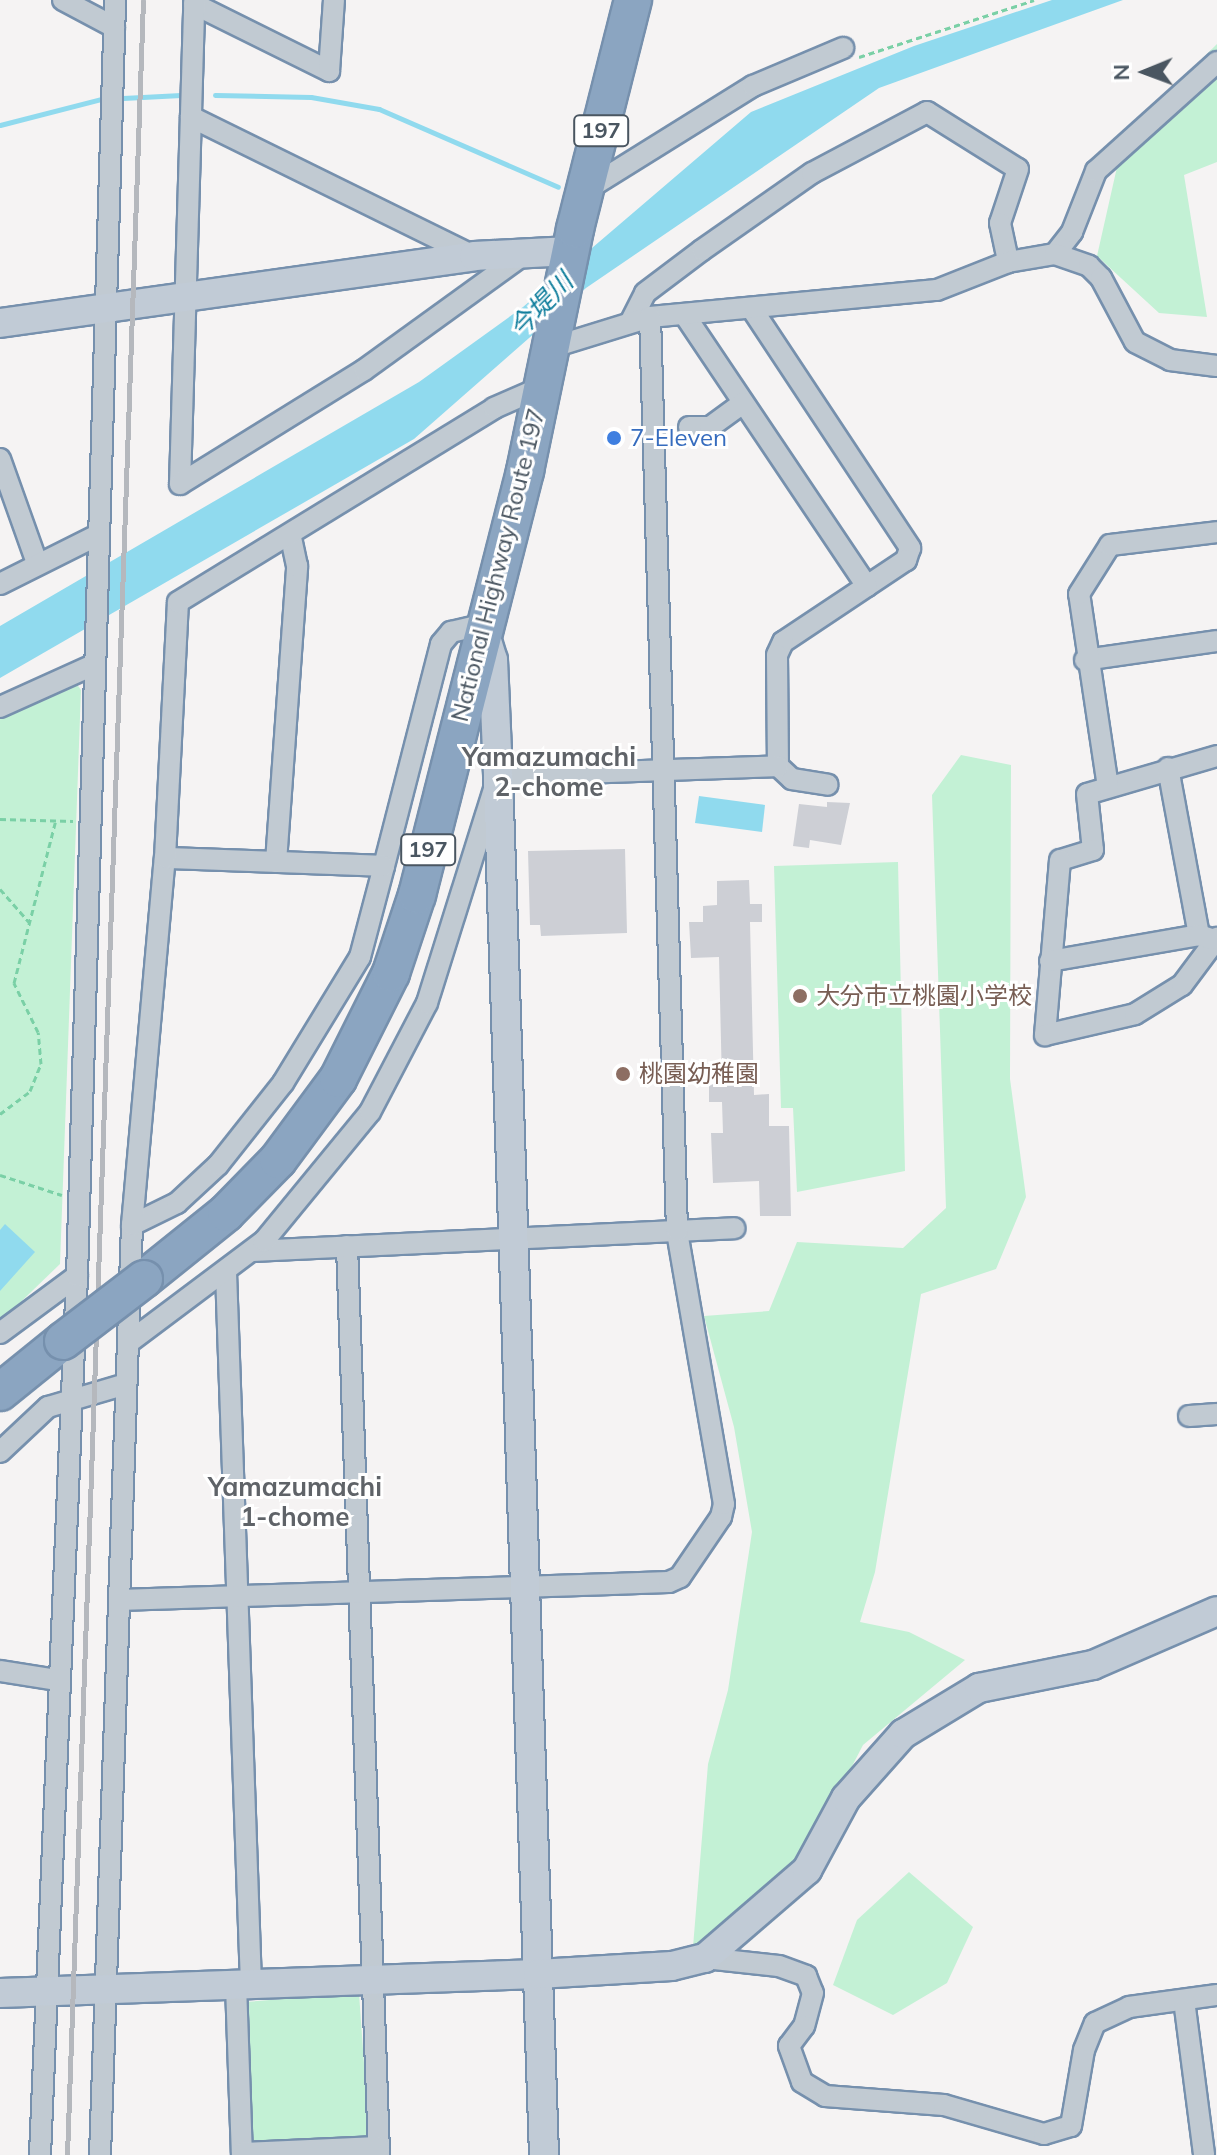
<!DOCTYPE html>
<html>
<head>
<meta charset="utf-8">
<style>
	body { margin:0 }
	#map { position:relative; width:1217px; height:2155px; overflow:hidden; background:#f5f3f3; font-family:Mulish,"Noto Sans JP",sans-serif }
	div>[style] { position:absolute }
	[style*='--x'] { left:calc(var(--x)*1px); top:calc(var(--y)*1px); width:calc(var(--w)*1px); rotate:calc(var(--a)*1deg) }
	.green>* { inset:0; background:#c3f1d5 }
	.water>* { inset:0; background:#90daee }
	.stream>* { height:5px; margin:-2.5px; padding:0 2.5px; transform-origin:2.5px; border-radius:2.5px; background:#90daee }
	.building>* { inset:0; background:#cdcfd5 }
	.path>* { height:3px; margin-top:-1.5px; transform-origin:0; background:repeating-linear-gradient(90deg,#7ad0a6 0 6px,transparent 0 10px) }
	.roads { filter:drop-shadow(2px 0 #7690ad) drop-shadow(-2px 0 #7690ad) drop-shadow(0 2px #7690ad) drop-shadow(0 -2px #7690ad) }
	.street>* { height:20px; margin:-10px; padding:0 10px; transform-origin:10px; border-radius:10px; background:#c1cad2 }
	.secondary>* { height:28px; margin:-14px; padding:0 14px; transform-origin:14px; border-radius:14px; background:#c1cbd6 }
	.highway>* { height:36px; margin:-18px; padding:0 18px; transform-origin:18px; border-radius:18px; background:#8ba5c1 }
	.rail>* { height:5px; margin:-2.5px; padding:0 2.5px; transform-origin:2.5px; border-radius:2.5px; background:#b5b8bd }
	.bridges { filter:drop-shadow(2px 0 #7690ad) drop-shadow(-2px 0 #7690ad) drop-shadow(0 2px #7690ad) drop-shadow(0 -2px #7690ad) }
	.highway-bridge>* { height:36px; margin:-18px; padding:0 18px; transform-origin:18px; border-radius:18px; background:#8ba5c1 }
	.dots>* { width:22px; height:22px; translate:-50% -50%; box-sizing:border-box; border:4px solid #fff; border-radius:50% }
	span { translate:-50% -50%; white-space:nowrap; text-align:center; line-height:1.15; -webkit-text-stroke:6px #fff; paint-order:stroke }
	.shield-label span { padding:2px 6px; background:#fff; border:2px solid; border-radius:6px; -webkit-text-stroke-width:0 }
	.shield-label { font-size:22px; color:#4a5661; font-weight:700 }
	.shop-label { font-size:24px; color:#366cbe }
	.left { translate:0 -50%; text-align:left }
	.street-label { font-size:24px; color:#4a5661 }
	.education-label { font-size:24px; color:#785e54 }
	.water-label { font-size:26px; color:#0c7c9b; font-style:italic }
	.neighbourhood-label { font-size:26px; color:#5f6368; font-weight:700 }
	.north { position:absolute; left:1105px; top:32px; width:80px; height:80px; -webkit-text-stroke:6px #fff; paint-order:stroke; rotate:269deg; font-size:22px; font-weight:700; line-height:32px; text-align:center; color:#4a5661 }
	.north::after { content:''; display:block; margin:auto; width:28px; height:36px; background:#4a5661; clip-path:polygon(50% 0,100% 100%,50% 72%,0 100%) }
</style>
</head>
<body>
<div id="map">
	<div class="green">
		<div style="clip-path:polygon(1217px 44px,1217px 162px,1184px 175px,1207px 317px,1159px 313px,1097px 256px,1124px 136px)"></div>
		<div style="clip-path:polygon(73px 679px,81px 690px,60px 1264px,0 1322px,0 711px)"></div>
		<div style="clip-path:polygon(961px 755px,1011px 765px,1010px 1079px,1026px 1197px,996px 1269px,921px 1294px,875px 1572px,860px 1622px,909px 1632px,965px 1660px,863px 1745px,816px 1836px,772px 1900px,717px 1942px,693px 1947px,708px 1764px,728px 1690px,752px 1532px,734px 1427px,704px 1316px,769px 1311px,797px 1242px,903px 1248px,946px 1208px,932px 795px)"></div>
		<div style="clip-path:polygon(898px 862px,905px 1171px,797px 1192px,793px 1108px,781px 1108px,774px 866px)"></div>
		<div style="clip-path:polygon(909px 1872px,973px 1927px,947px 1983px,893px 2015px,833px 1985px,857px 1920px)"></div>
		<div style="clip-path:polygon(359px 1993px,369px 2135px,362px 2141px,257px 2145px,249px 2140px,246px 2002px)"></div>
	</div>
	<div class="water">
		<div style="clip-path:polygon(1052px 0,1123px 0,879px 88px,586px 288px,414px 439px,0 678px,0 626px,419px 382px,523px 307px,751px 112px,914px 46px)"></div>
		<div style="clip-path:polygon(699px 796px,765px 805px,762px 832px,695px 823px)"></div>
		<div style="clip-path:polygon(5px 1224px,35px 1252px,0 1291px,0 1230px)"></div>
	</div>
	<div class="stream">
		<div style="--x:215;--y:95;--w:96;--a:1.2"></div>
		<div style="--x:311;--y:97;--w:69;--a:10"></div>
		<div style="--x:379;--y:109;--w:195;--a:23.5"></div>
		<div style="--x:123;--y:98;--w:58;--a:-3"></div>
		<div style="--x:0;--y:125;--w:104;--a:-14.4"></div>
	</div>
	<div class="building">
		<div style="clip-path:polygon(827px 802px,850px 803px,841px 845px,810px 840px,809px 848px,793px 846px,799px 804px,827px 807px)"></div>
		<div style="clip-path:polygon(625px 849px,627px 933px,541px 936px,540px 925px,530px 925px,528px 851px)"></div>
		<div style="clip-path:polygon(749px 880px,750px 904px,762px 904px,762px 922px,750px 922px,754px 1095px,769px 1094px,769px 1126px,789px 1126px,791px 1216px,760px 1216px,759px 1181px,713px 1183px,711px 1133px,723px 1133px,722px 1102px,709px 1102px,709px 1084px,722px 1084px,719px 957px,691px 958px,689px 922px,703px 922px,703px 906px,717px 905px,717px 881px)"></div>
	</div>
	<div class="path">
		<div style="--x:859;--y:57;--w:184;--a:-18"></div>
		<div style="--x:0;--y:819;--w:73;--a:1.6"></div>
		<div style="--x:0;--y:889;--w:44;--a:48.7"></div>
		<div style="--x:0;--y:1114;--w:38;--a:-37"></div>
		<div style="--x:30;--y:1091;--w:29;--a:-68"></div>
		<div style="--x:41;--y:1064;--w:32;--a:-95"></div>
		<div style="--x:38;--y:1032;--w:55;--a:-116.1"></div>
		<div style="--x:14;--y:983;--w:168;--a:-75.6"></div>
		<div style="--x:0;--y:1175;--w:65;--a:17.9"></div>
	</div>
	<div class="roads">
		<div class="street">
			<div style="--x:63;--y:0;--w:58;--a:27.9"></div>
			<div style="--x:194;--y:4;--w:151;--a:26.4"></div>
			<div style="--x:329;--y:71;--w:71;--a:-86"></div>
			<div style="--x:191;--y:117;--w:315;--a:26.2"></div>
			<div style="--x:586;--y:190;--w:197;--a:-31.9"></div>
			<div style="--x:753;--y:86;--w:98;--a:-22.9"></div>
			<div style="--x:1055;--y:254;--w:28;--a:-52"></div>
			<div style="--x:1072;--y:232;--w:66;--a:-68.5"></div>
			<div style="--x:1096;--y:171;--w:163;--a:-42"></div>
			<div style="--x:752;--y:309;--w:287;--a:56.5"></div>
			<div style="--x:910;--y:548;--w:13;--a:108"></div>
			<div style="--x:906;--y:560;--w:148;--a:146.3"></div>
			<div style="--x:783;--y:642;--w:14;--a:115"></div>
			<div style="--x:777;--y:655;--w:111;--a:89.5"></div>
			<div style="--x:778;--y:766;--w:19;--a:43"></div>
			<div style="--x:792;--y:779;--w:36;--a:9"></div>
			<div style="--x:684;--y:314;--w:328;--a:56.1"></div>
			<div style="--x:631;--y:321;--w:31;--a:-63"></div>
			<div style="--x:645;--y:293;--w:71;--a:-37"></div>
			<div style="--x:702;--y:250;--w:134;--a:-35"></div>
			<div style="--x:812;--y:173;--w:130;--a:-27.9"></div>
			<div style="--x:927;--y:112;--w:107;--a:32.1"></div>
			<div style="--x:1018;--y:169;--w:57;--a:108.4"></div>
			<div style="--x:1000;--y:223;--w:40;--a:78"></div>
			<div style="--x:550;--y:348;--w:105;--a:-17.2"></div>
			<div style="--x:650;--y:317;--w:288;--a:-5.4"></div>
			<div style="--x:937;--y:290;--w:76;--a:-21.5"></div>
			<div style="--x:1008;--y:262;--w:48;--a:-9.7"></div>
			<div style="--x:1055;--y:254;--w:36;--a:19"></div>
			<div style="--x:1089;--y:266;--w:17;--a:45"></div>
			<div style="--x:1101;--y:278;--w:72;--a:62"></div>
			<div style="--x:1135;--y:342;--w:39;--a:27"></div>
			<div style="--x:1170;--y:360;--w:47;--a:7.3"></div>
			<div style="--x:689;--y:427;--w:21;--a:0"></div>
			<div style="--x:710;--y:427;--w:41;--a:-36"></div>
			<div style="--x:0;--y:459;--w:110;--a:70.4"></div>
			<div style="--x:180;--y:484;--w:484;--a:-88.3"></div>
			<div style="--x:180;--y:484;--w:216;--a:-31.8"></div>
			<div style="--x:364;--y:370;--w:201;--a:-35.9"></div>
			<div style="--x:0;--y:584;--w:110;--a:-26.6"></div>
			<div style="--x:1085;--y:660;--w:133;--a:-8.2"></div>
			<div style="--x:0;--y:707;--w:102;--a:-24.3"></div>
			<div style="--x:1217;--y:756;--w:135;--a:163.7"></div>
			<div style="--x:1087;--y:794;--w:56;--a:83.9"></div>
			<div style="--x:1093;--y:850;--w:34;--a:163"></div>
			<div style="--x:1060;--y:860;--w:176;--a:94.9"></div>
			<div style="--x:1045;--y:1035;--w:92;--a:-13.1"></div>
			<div style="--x:1135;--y:1014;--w:55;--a:-31.7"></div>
			<div style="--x:1182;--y:985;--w:59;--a:-53.3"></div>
			<div style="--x:1168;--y:768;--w:170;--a:79.5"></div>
			<div style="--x:1108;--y:787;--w:195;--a:-98.5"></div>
			<div style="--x:1079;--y:594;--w:58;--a:-57.7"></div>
			<div style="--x:1110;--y:545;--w:108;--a:-6.9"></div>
			<div style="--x:276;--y:862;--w:297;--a:-85.9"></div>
			<div style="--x:297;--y:566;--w:30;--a:-102"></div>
			<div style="--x:384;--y:866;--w:229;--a:-75.6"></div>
			<div style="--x:441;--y:644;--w:16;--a:-50"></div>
			<div style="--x:451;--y:632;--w:32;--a:-13"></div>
			<div style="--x:1050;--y:961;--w:151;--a:-9.9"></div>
			<div style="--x:1199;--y:935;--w:13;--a:18"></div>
			<div style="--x:132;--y:1225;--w:50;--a:-26.1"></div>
			<div style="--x:177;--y:1203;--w:56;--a:-42.8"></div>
			<div style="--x:218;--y:1165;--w:105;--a:-51.6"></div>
			<div style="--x:283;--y:1083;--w:148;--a:-58.6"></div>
			<div style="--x:360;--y:957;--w:94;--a:-75.2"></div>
			<div style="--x:384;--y:866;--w:219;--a:-177.9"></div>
			<div style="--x:347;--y:1246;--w:910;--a:87.98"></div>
			<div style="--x:252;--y:1251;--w:483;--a:-2.7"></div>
			<div style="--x:226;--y:1272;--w:712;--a:87.99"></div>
			<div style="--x:0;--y:1333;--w:96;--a:-36.5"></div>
			<div style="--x:128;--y:1343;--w:170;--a:-36.9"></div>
			<div style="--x:264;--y:1241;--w:167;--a:-50.6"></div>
			<div style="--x:370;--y:1112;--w:123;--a:-62.4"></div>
			<div style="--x:427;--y:1003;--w:238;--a:-72.6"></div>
			<div style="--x:498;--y:776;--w:280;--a:-2"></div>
			<div style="--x:1189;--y:1416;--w:28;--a:-4"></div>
			<div style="--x:0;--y:1452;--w:66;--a:-43.2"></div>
			<div style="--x:48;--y:1407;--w:81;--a:-16.4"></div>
			<div style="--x:119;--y:1600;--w:550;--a:-1.87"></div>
			<div style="--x:669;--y:1582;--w:12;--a:-24"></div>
			<div style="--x:680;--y:1577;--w:73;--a:-55.7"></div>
			<div style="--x:721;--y:1517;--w:13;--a:-77"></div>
			<div style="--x:724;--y:1504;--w:277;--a:-99.8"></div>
			<div style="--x:677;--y:1231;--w:914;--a:-91.69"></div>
			<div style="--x:0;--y:1671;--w:58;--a:9"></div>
			<div style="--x:705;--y:1958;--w:74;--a:6.2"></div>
			<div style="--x:779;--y:1966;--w:29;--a:20"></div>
			<div style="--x:806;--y:1976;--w:18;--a:68"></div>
			<div style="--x:813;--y:1993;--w:34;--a:105"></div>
			<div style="--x:804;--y:2026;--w:25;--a:127"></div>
			<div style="--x:789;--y:2046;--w:38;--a:70"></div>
			<div style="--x:802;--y:2082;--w:27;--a:31"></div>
			<div style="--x:825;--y:2096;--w:119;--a:4.3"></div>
			<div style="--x:944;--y:2105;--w:104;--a:16.2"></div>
			<div style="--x:1044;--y:2134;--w:28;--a:-17"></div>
			<div style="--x:1071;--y:2126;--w:77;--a:-80.3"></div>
			<div style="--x:1084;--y:2050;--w:29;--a:-68"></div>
			<div style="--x:1095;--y:2023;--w:38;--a:-25"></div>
			<div style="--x:1129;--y:2007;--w:89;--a:-7.8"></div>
			<div style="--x:236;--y:1985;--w:170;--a:88"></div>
			<div style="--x:1184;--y:2000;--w:156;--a:82.6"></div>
			<div style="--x:242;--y:2153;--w:137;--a:-2.5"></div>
			<div style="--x:40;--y:2155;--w:880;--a:-87.59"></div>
			<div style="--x:77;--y:1276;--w:1277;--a:-88.29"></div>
			<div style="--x:100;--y:2155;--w:931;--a:-88.03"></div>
			<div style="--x:132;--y:1225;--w:368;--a:-84.9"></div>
			<div style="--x:165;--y:858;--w:256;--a:-87.1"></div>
			<div style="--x:178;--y:602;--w:371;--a:-31.5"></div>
			<div style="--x:494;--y:408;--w:52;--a:-23.6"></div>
		</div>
		<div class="secondary">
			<div style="--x:0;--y:323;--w:479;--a:-8"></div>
			<div style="--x:474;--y:256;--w:96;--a:-3"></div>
			<div style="--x:485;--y:634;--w:27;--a:73"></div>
			<div style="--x:493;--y:660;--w:116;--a:87.5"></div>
			<div style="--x:498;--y:776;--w:1380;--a:88.09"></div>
			<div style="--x:0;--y:1993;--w:538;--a:-2.02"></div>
			<div style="--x:538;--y:1974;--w:134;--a:-3.4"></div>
			<div style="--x:672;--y:1966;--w:34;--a:-14"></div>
			<div style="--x:705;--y:1958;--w:135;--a:-40.8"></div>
			<div style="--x:807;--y:1870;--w:82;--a:-61.6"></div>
			<div style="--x:846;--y:1798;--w:86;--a:-48.3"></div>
			<div style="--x:903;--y:1734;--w:89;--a:-31.2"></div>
			<div style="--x:979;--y:1688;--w:116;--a:-11.4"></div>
			<div style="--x:1093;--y:1665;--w:135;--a:-23.5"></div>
		</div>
		<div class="highway">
			<div style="--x:144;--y:1279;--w:105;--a:-38.8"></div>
			<div style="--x:226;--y:1213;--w:74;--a:-45.5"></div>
			<div style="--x:278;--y:1160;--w:101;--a:-53.5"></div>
			<div style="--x:338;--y:1079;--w:119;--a:-63.4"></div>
			<div style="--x:391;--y:973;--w:82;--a:-71.6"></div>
			<div style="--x:417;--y:895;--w:438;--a:-75.7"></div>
			<div style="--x:525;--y:471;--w:247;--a:-78.3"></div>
			<div style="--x:575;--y:229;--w:236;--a:-75.8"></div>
			<div style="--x:0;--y:1392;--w:81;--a:-39"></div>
		</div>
	</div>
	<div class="rail">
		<div style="--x:67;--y:2155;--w:2156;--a:-87.98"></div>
	</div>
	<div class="bridges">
		<div class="highway-bridge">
			<div style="--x:63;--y:1341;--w:102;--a:-37.4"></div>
		</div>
	</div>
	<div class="dots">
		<div style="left:614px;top:438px;background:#3f7fe0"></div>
		<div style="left:800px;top:996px;background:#8d6e63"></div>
		<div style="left:623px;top:1074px;background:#8d6e63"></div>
	</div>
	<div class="shield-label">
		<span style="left:601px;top:131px">197</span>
		<span style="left:428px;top:850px">197</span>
	</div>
	<div class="shop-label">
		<span class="left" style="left:630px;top:438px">7-Eleven</span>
	</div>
	<div class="street-label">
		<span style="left:498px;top:565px;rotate:-76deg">National Highway Route 197</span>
	</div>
	<div class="education-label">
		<span class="left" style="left:816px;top:996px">大分市立桃園小学校</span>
		<span class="left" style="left:639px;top:1074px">桃園幼稚園</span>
	</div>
	<div class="water-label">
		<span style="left:541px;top:305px;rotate:-46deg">今堤川</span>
	</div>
	<div class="neighbourhood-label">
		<span style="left:549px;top:772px">Yamazumachi<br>2-chome</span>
		<span style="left:295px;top:1502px">Yamazumachi<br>1-chome</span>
	</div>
	<div class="north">N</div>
</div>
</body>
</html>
